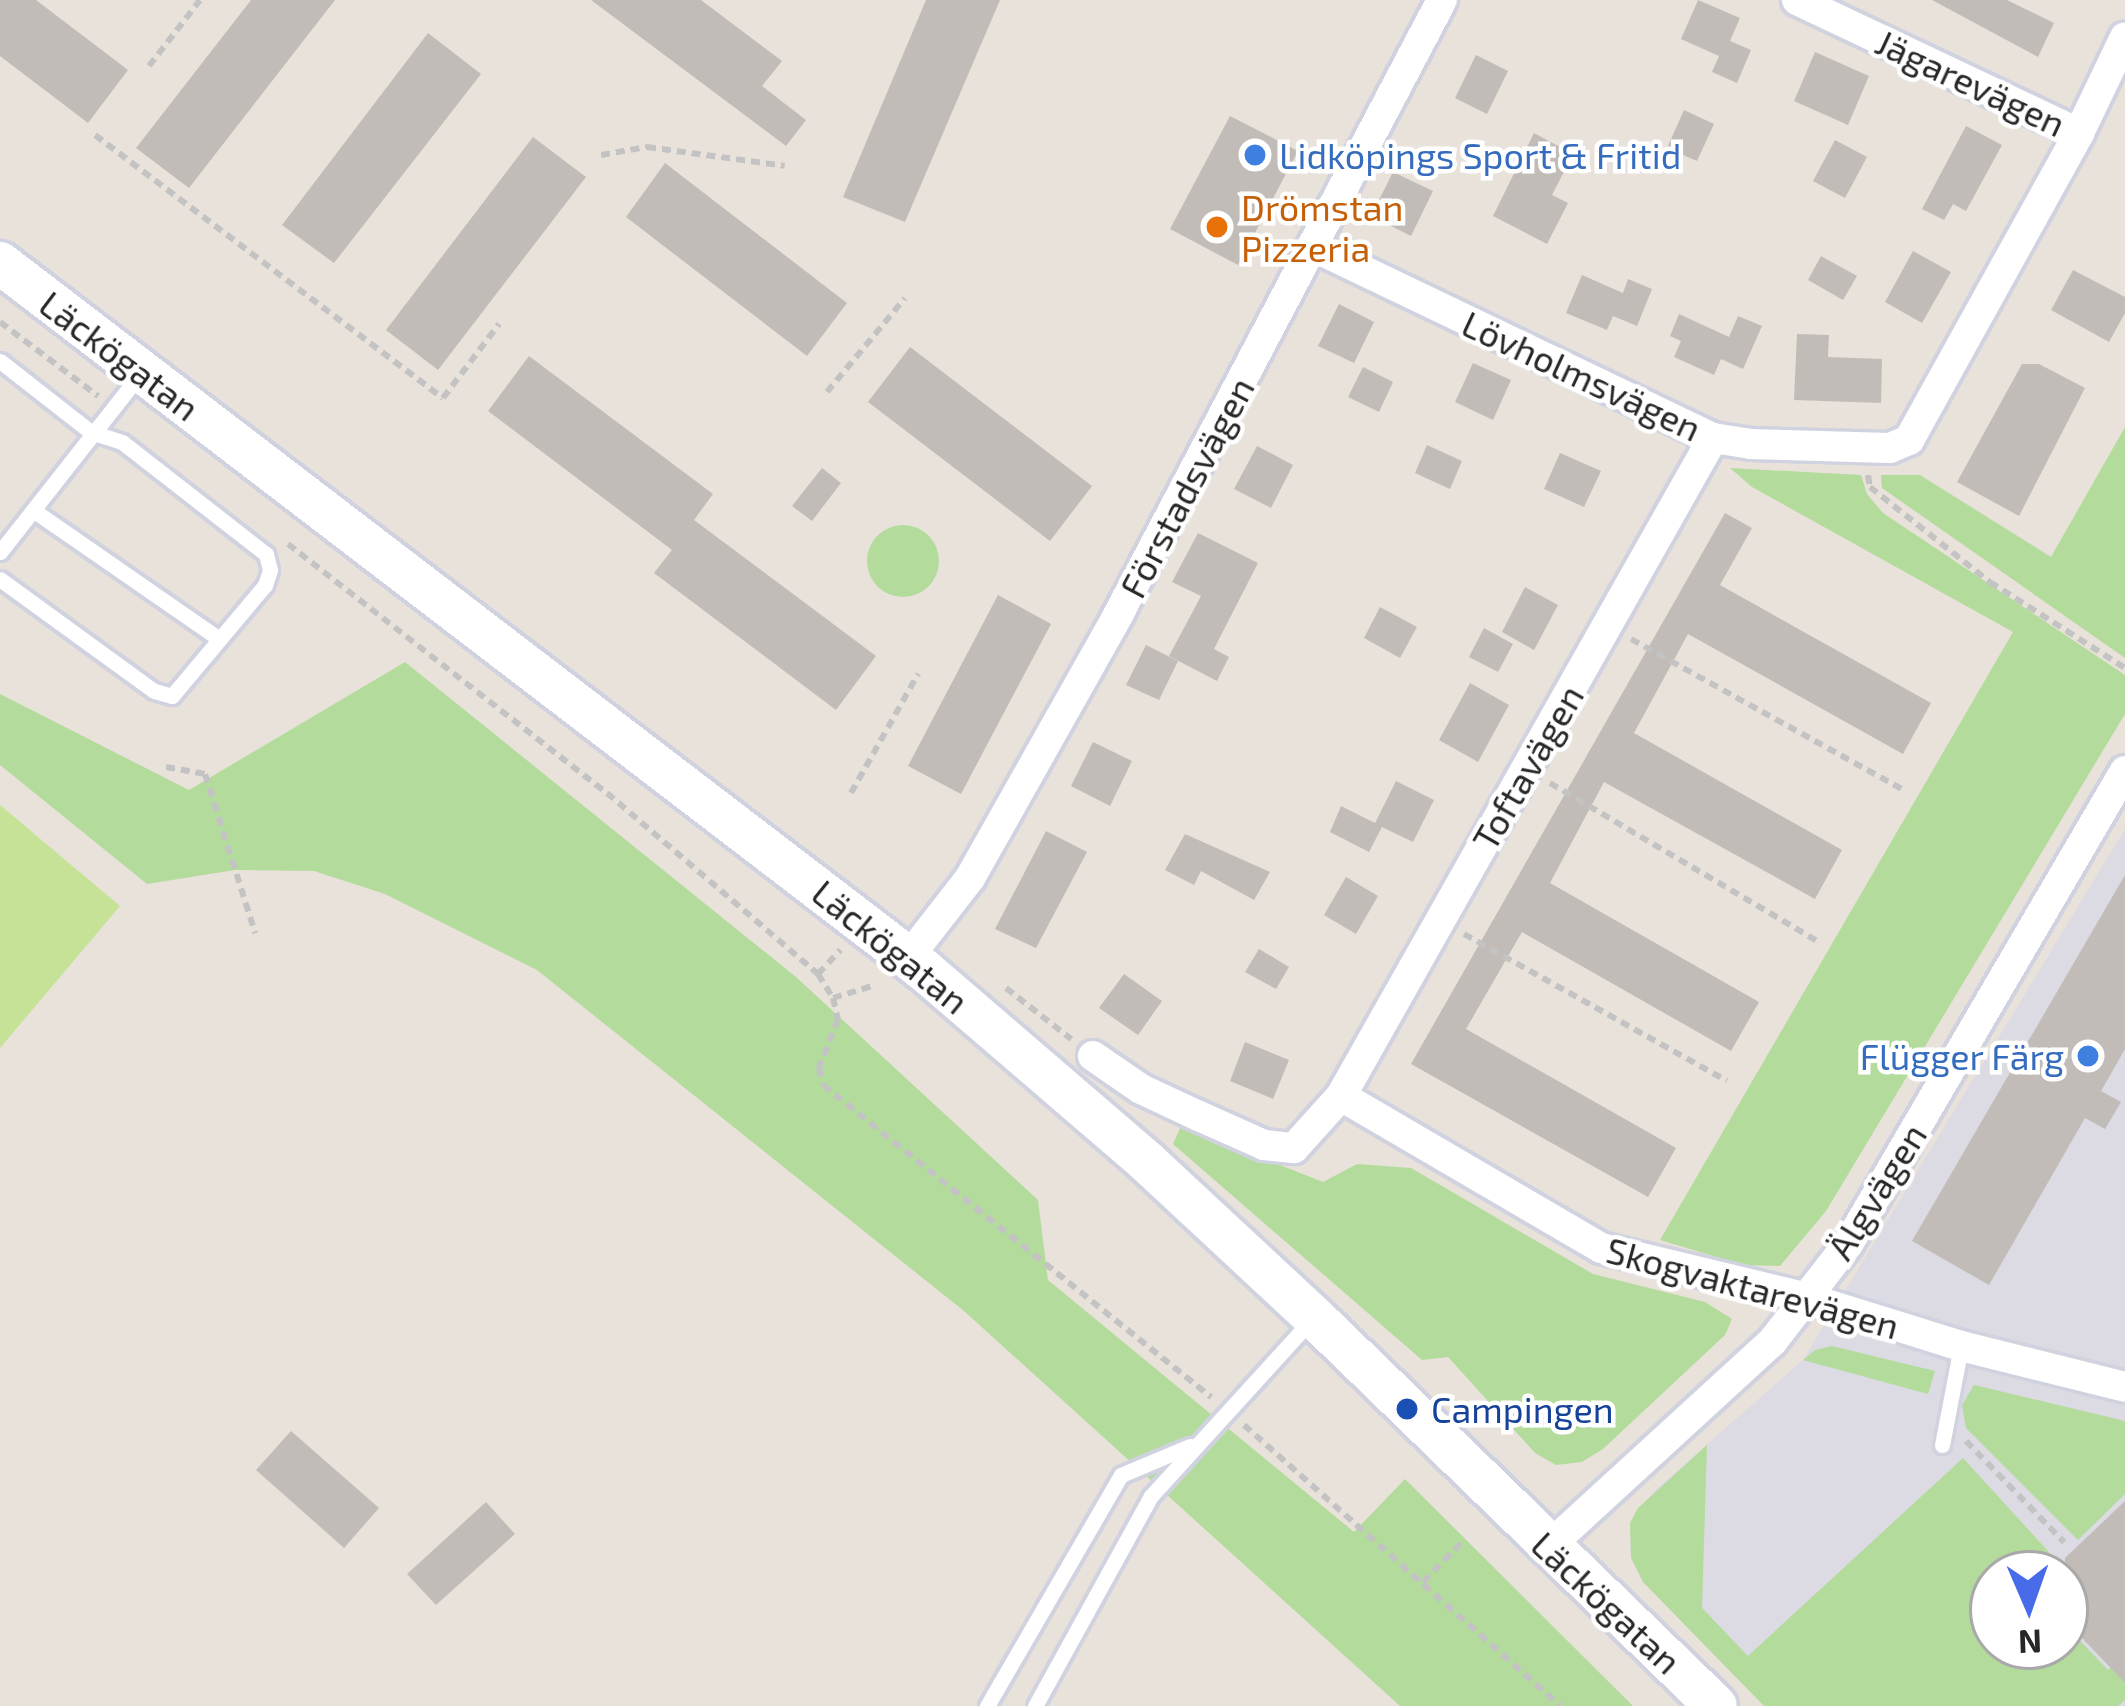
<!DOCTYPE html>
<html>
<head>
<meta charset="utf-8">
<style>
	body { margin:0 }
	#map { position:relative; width:2125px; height:1706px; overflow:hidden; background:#e9e2da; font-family:"Exo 2",sans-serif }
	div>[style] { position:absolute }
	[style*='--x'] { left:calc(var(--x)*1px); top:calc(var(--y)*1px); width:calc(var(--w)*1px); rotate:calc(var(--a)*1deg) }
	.industrial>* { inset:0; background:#dcdae2 }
	.green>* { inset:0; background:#b3db9b }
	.round { border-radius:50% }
	.pitch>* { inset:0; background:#c5e297 }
	.building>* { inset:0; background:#c1bcb7 }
	.path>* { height:6px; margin-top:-3px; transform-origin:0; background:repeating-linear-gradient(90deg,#c3c3c3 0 9px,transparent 0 15px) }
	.roads { filter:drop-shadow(3px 0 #d0d3df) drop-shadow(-3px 0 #d0d3df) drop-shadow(0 3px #d0d3df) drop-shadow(0 -3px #d0d3df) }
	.service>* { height:15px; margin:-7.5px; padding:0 7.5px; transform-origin:7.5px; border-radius:7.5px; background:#fff }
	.minor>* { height:30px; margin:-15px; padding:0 15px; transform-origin:15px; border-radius:15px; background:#fff }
	.secondary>* { height:42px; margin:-21px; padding:0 21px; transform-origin:21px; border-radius:21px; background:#fff }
	.dots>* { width:33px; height:33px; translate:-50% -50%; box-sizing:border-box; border:6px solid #fff; border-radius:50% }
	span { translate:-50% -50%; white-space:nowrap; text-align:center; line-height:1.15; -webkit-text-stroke:9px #fff; paint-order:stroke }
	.street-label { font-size:36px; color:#272727 }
	.shop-label { font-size:36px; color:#366cbe }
	.left { translate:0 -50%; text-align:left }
	.right { translate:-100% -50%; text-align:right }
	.food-label { font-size:36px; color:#c56008 }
	.transit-label { font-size:36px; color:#164399 }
	.north { position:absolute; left:1969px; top:1550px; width:120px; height:120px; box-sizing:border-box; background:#fff; border:3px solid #a9a9a9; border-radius:50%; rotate:178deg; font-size:33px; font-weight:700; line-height:48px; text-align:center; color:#272727 }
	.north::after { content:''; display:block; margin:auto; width:42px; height:54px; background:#476be9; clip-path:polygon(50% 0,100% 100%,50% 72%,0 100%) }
</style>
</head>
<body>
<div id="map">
	<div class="industrial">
		<div style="clip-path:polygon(evenodd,2125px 829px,2125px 1706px,1764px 1706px,1643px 1582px,1631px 1558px,1630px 1523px,1653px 1492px,1803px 1360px,2125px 829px,1993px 1574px,2065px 1574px,2065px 1646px,1993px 1646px,1993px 1574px)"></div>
	</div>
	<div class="green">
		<div style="clip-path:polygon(2125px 427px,2125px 658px,1882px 488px,1881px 475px,1920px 475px,2051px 557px)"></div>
		<div style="clip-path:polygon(1730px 468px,1861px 475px,1867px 494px,1883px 513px,2125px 675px,2125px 714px,1826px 1211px,1780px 1266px,1743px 1265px,1660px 1240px,2013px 632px,1752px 487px)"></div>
		<div class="round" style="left:867px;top:525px;width:72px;height:72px"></div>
		<div style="clip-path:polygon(405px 662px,796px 977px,1038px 1200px,1048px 1280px,1354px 1532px,1405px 1479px,1633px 1706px,1400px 1706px,964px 1311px,537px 970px,385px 894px,314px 871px,235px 870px,147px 884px,0 765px,0 694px,189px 790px)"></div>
		<div style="clip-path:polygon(1181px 1126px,1323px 1182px,1357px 1164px,1411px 1168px,1593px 1274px,1705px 1302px,1732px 1319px,1725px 1335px,1603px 1449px,1582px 1462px,1556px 1465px,1535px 1453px,1448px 1357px,1422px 1360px,1173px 1144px)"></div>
		<div style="clip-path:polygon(1832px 1346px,1935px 1371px,1928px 1394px,1803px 1360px,1815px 1350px)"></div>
		<div style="clip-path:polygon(1974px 1385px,2125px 1421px,2125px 1494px,2078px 1540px,1966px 1428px,1962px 1405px)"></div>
		<div style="clip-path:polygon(1707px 1445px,1702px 1608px,1748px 1656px,1963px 1458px,2057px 1561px,2044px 1574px,1993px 1574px,1993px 1646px,2065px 1646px,2065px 1625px,2108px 1670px,2125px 1654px,2125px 1700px,2118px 1706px,1764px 1706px,1643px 1582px,1631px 1558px,1630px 1523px,1638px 1508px)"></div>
	</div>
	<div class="pitch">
		<div style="clip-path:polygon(0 805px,120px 906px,0 1048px)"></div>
	</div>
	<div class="building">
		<div style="clip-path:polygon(0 0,36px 0,128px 70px,88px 123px,0 56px)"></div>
		<div style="clip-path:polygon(251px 0,335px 0,189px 188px,136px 148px)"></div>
		<div style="clip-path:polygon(591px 0,701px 0,782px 61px,762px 86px,806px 120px,786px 146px)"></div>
		<div style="clip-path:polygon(926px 0,1000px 0,905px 222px,843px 197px)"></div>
		<div style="clip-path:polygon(1698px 0,1740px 18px,1730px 41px,1751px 50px,1737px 83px,1712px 72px,1719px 56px,1681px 39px)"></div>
		<div style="clip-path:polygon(1932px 0,2007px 0,2054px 23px,2038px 57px)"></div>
		<div style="clip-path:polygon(428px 33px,481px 74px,334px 263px,282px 225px)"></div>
		<div style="clip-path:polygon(1815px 52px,1869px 76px,1848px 125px,1794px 101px)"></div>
		<div style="clip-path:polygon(1476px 55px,1508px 71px,1487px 114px,1455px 98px)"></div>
		<div style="clip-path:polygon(1684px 110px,1714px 124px,1697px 161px,1667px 148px)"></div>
		<div style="clip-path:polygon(1230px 116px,1298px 151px,1238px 265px,1170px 229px)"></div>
		<div style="clip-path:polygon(1966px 126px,2002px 145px,1966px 211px,1953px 204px,1944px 220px,1922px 209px)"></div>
		<div style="clip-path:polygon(1534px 133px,1573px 154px,1552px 195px,1568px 203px,1547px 244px,1493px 216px)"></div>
		<div style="clip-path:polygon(533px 137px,586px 177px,438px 370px,386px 330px)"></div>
		<div style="clip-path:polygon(1835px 140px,1867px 157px,1845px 198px,1813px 181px)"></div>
		<div style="clip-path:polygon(665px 163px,847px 303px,807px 356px,626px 217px)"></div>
		<div style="clip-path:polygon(1393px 172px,1433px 191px,1411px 236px,1371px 216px)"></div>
		<div style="clip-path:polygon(1913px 251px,1951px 272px,1922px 323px,1885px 302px)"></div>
		<div style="clip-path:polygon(1821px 256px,1857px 276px,1843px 300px,1808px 280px)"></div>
		<div style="clip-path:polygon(2073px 270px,2125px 297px,2125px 313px,2109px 342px,2051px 310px)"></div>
		<div style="clip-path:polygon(1582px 275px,1623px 293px,1628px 279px,1652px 289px,1637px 326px,1613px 316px,1607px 330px,1566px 313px)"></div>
		<div style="clip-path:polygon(1339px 304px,1374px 322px,1354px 363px,1318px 346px)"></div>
		<div style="clip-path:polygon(1679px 314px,1729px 337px,1738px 316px,1762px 326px,1743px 369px,1721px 359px,1714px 375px,1674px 357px,1681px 341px,1670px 336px)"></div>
		<div style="clip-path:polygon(1797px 334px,1829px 335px,1828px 357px,1882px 359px,1881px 403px,1794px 400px)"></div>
		<div style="clip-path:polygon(910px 347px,1092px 486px,1050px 541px,868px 402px)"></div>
		<div style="clip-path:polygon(529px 356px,713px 494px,694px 520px,876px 656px,836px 710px,654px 573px,672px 550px,488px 411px)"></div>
		<div style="clip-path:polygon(1473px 363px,1511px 380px,1493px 420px,1455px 402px)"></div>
		<div style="clip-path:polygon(2022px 364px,2039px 364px,2085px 388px,2019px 516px,1957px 482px)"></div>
		<div style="clip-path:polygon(1363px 367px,1393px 382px,1379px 412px,1348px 397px)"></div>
		<div style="clip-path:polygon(1427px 445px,1462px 461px,1450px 489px,1415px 473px)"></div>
		<div style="clip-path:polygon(1257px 446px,1293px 465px,1271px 508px,1234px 489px)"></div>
		<div style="clip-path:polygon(1560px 453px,1601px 471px,1584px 507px,1544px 489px)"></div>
		<div style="clip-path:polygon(822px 468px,841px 483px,812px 521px,792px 506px)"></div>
		<div style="clip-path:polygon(1725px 513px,1752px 528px,1720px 585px,1931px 703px,1903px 754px,1688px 634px,1634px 733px,1842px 850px,1815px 899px,1604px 782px,1550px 883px,1759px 1002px,1731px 1051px,1522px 932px,1466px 1029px,1676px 1148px,1648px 1197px,1411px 1064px)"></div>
		<div style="clip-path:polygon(1198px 533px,1258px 563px,1214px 649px,1229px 657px,1217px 681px,1169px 656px,1201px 596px,1172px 582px)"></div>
		<div style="clip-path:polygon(1525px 587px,1558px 605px,1534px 650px,1502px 632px)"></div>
		<div style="clip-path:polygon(998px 595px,1051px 624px,961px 794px,908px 766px)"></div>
		<div style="clip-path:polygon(1380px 607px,1417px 627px,1400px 658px,1364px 638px)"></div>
		<div style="clip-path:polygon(1484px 628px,1513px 644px,1498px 672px,1469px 657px)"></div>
		<div style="clip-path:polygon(1146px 645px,1178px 661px,1159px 700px,1126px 685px)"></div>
		<div style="clip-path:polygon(1470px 683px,1509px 705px,1478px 762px,1439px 740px)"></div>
		<div style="clip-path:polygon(1093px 742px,1132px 761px,1110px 806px,1071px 786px)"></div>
		<div style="clip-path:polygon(1396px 781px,1434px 800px,1413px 842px,1382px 827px,1369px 852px,1330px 832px,1341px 806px,1375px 823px)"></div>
		<div style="clip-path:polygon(1046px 831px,1087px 852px,1036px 948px,995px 929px)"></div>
		<div style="clip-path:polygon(1185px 834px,1270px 872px,1254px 900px,1201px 871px,1194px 885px,1165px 870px)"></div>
		<div style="clip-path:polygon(2125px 875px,2125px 1049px,2101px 1091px,2121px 1102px,2105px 1129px,2085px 1118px,1989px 1285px,1912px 1241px)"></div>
		<div style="clip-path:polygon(1346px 877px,1378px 896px,1356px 934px,1324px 915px)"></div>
		<div style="clip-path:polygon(1259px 949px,1289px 967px,1276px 989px,1245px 972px)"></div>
		<div style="clip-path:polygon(1124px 974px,1162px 1001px,1138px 1035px,1099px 1008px)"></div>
		<div style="clip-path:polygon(1245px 1042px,1289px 1060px,1273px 1099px,1230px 1081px)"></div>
		<div style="clip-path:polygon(291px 1431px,379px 1508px,344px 1548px,256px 1470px)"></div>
		<div style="clip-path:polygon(2125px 1501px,2125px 1683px,2065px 1620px,2065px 1558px)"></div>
		<div style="clip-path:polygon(486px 1502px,515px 1534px,436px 1605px,407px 1574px)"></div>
	</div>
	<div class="path">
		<div style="--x:149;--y:66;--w:83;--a:-52.3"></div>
		<div style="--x:95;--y:135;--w:436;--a:37.1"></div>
		<div style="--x:443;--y:398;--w:93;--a:-52.9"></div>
		<div style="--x:601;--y:155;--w:47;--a:-9.9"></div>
		<div style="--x:647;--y:147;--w:139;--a:7.8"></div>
		<div style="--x:0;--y:322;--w:123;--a:37.1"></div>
		<div style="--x:827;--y:392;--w:122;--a:-50.3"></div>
		<div style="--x:1868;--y:475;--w:12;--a:81"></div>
		<div style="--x:1870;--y:487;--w:153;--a:38.4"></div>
		<div style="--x:1990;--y:582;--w:160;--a:32.5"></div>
		<div style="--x:288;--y:544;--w:405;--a:38"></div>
		<div style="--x:607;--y:793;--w:278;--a:40.6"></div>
		<div style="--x:818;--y:974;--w:28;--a:58"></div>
		<div style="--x:833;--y:998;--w:22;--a:77"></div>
		<div style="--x:838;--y:1019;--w:53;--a:111.2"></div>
		<div style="--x:819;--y:1068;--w:17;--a:77"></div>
		<div style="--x:823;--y:1085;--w:498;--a:38.8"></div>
		<div style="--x:1631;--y:639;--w:313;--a:29"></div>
		<div style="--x:166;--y:767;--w:40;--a:10"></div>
		<div style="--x:205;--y:774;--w:167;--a:72.5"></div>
		<div style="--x:1550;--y:783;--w:309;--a:30.6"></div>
		<div style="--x:851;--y:793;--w:137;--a:-60.6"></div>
		<div style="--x:1464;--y:934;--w:301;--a:29.2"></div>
		<div style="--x:818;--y:974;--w:33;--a:-47"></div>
		<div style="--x:1006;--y:988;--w:83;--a:38.1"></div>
		<div style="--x:833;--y:998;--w:41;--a:-17.1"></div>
		<div style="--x:1244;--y:1425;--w:423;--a:41.6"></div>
		<div style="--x:1966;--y:1441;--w:141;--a:45.9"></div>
		<div style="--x:1423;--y:1582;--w:60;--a:-45.7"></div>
	</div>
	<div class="roads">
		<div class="service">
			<div style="--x:0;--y:361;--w:115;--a:38"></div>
			<div style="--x:91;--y:432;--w:33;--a:18"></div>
			<div style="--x:122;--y:442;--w:182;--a:37.9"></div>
			<div style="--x:266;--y:554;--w:16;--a:76"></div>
			<div style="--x:270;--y:570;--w:16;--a:108"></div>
			<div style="--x:265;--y:585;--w:145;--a:130"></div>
			<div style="--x:172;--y:696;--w:19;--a:-164"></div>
			<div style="--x:154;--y:691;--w:190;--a:-144"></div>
			<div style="--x:33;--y:510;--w:225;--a:34.7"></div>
			<div style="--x:0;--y:552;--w:226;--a:-51.8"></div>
			<div style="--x:1942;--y:1445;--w:101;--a:-79.1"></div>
			<div style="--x:987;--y:1706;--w:267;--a:-59.9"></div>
			<div style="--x:1121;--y:1475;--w:75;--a:-22.8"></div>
			<div style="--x:1035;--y:1706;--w:240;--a:-61.1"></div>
			<div style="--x:1151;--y:1496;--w:239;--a:-47.7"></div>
		</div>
		<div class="minor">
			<div style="--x:1797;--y:0;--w:312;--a:25.3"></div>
			<div style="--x:1314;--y:247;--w:442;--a:25.6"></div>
			<div style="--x:1713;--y:438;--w:37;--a:9"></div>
			<div style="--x:1750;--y:444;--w:140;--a:1.6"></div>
			<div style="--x:1890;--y:448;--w:21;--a:-23"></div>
			<div style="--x:1909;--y:440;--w:351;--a:-61"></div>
			<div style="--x:2079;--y:133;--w:106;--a:-64.4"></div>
			<div style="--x:907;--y:959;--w:103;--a:-52.1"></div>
			<div style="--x:970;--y:878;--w:302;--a:-60.6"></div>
			<div style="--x:1118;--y:615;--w:695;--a:-62.22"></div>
			<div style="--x:1093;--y:1056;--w:58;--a:34.5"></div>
			<div style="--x:1141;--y:1089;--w:64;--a:25"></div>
			<div style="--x:1199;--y:1116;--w:71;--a:24"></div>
			<div style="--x:1264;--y:1145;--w:30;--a:6"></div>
			<div style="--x:1294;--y:1148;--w:70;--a:-47.9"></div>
			<div style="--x:1341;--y:1096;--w:756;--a:-60.52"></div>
			<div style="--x:1341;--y:1096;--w:301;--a:30.3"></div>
			<div style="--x:1601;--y:1248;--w:212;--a:13.6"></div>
			<div style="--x:1807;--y:1298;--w:161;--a:17.3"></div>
			<div style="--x:1961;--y:1346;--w:169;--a:14"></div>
			<div style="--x:1547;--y:1548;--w:305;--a:-42.5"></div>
			<div style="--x:1772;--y:1342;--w:124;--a:-52.2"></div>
			<div style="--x:1848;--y:1244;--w:548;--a:-59.65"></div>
		</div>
		<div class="secondary">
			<div style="--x:0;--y:263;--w:1163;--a:37.42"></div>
			<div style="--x:924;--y:970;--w:294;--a:40.7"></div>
			<div style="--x:1147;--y:1162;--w:228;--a:42.9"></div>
			<div style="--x:1314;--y:1317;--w:559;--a:44.06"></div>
		</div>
	</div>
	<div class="dots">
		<div style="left:1255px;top:155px;background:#3f7fe0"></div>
		<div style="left:1217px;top:227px;background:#e8710a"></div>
		<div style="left:2088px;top:1056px;background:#3f7fe0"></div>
		<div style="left:1407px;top:1409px;background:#1a4fb4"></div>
	</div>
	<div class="street-label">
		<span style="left:1971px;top:82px;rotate:25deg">Jägarevägen</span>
		<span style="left:120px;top:355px;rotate:37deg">Läckögatan</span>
		<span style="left:1582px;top:375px;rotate:25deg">Lövholmsvägen</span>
		<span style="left:1186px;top:487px;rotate:-62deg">Förstadsvägen</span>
		<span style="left:1527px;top:767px;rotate:-60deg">Toftavägen</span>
		<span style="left:891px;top:946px;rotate:39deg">Läckögatan</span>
		<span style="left:1876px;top:1191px;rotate:-58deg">Älgvägen</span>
		<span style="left:1753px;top:1287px;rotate:15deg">Skogvaktarevägen</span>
		<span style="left:1607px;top:1602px;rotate:43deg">Läckögatan</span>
	</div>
	<div class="shop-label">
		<span class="left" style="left:1279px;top:155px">Lidköpings Sport &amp; Fritid</span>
		<span class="right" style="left:2064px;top:1056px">Flügger Färg</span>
	</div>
	<div class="food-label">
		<span class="left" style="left:1241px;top:227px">Drömstan<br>Pizzeria</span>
	</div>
	<div class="transit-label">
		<span class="left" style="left:1431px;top:1409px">Campingen</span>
	</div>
	<div class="north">N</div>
</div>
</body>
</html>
